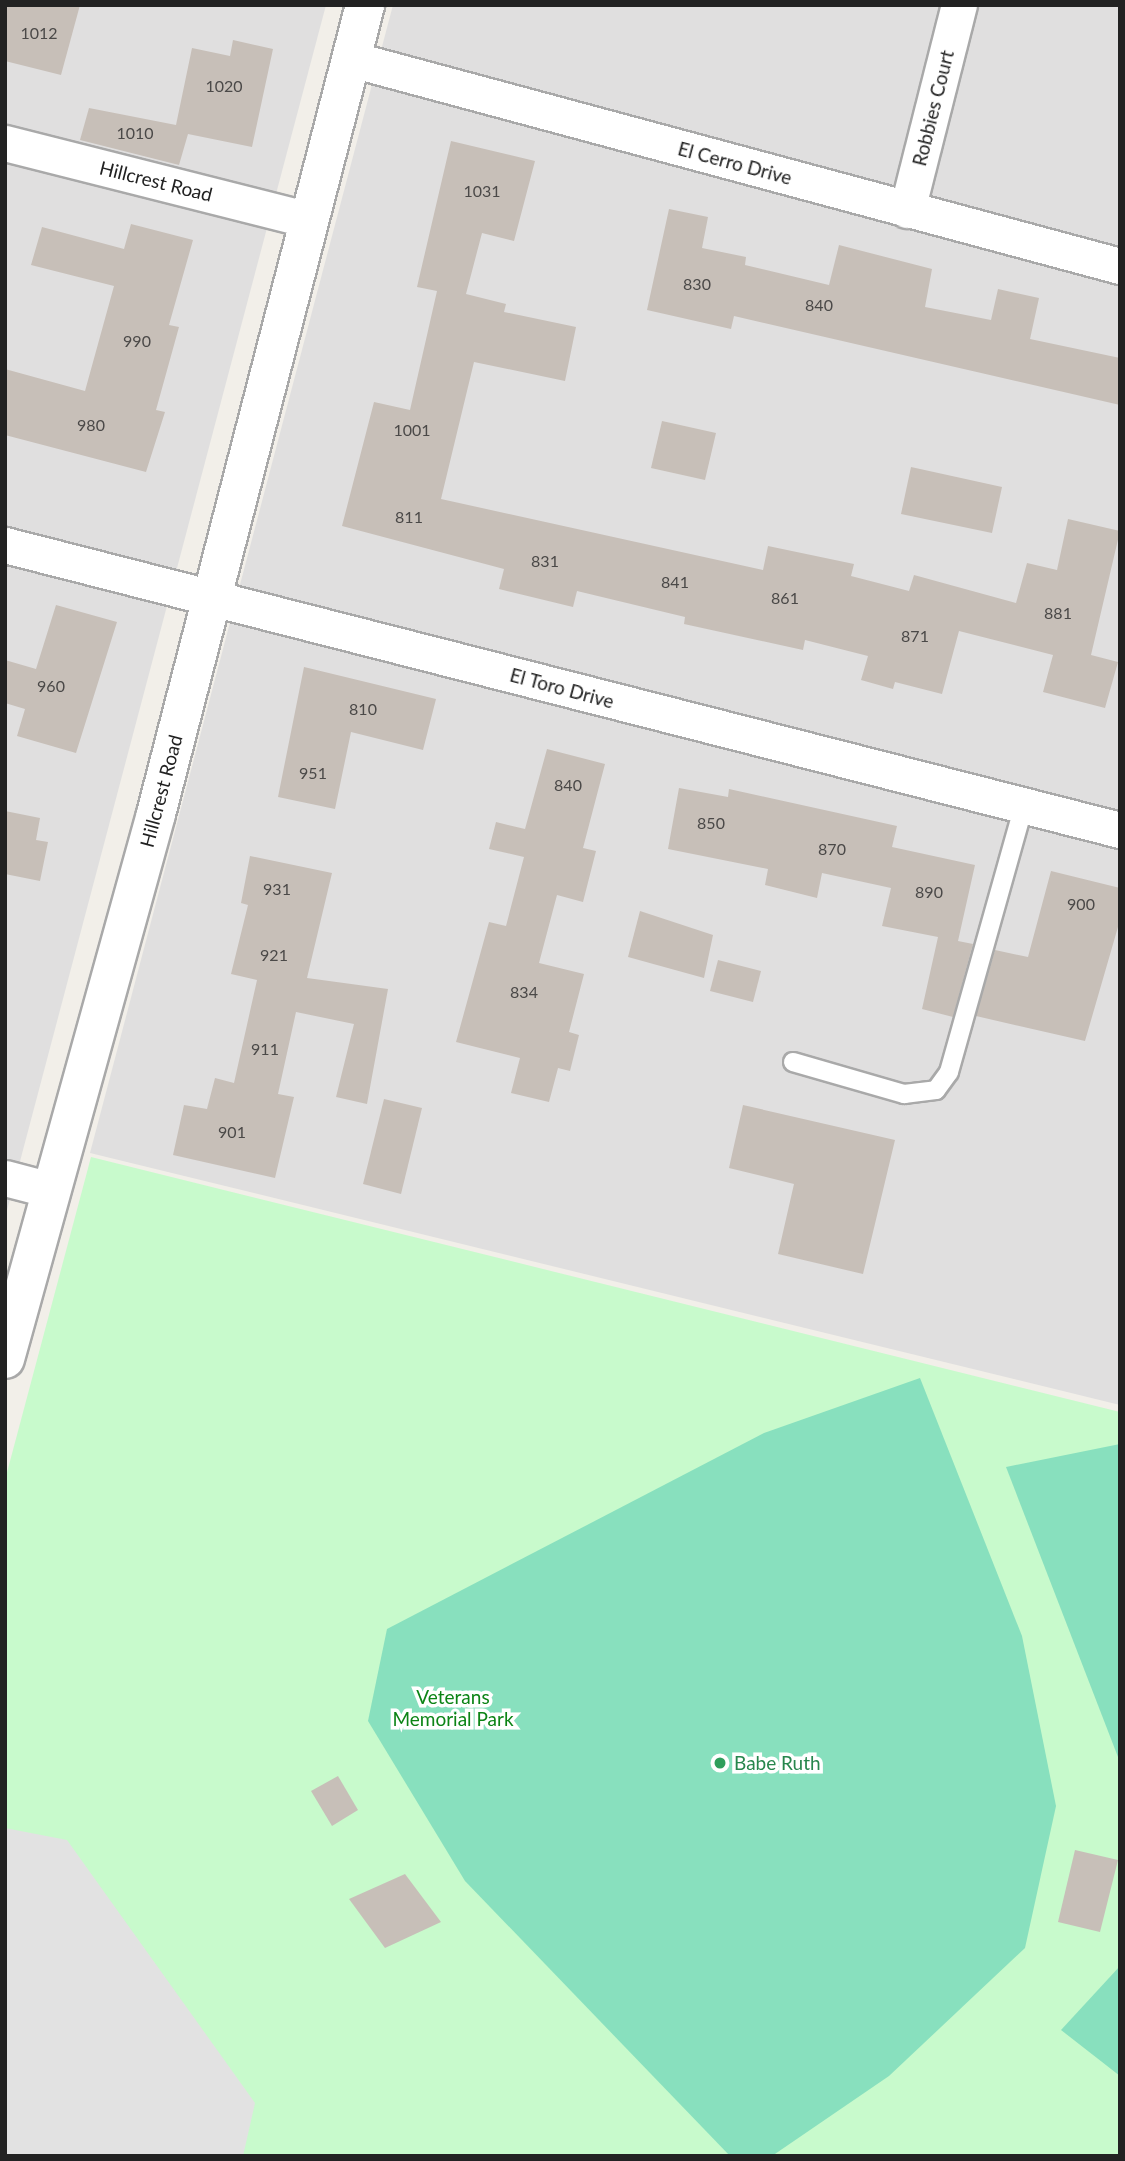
<!DOCTYPE html>
<html>
<head>
<meta charset="utf-8">
<style>
	body { margin:0 }
	#map { position:relative; width:1125px; height:2161px; overflow:hidden; background:#f2efe9; font-family:Lato,sans-serif }
	div>[style] { position:absolute }
	[style*='--x'] { left:calc(var(--x)*1px); top:calc(var(--y)*1px); width:calc(var(--w)*1px); rotate:calc(var(--a)*1deg) }
	.residential>* { inset:0; background:#e0dfdf }
	.park>* { inset:0; background:#c8facc }
	.pitch>* { inset:0; background:#88e0be }
	.parking>* { inset:0; background:#e2e2e2 }
	.building>* { inset:0; background:#c7bfb8 }
	.roads { filter:drop-shadow(2px 0 #a9a9a9) drop-shadow(-2px 0 #a9a9a9) drop-shadow(0 2px #a9a9a9) drop-shadow(0 -2px #a9a9a9) }
	.service>* { height:18px; margin:-9px; padding:0 9px; transform-origin:9px; border-radius:9px; background:#fff }
	.minor>* { height:35px; margin:-17.5px; padding:0 17.5px; transform-origin:17.5px; border-radius:17.5px; background:#fff }
	.tertiary>* { height:38px; margin:-19px; padding:0 19px; transform-origin:19px; border-radius:19px; background:#fff }
	.dots>* { width:19px; height:19px; translate:-50% -50%; box-sizing:border-box; border:4px solid #fff; border-radius:50% }
	span { translate:-50% -50%; white-space:nowrap; text-align:center; line-height:1.15; -webkit-text-stroke:7px #fff; paint-order:stroke }
	.number-label { font-size:16px; color:#4b4948 }
	.number-label span { -webkit-text-stroke-width:0 }
	.street-label { font-size:19px; color:#222 }
	.park-label { font-size:19px; color:#0c8416 }
	.leisure-label { font-size:19px; color:#27864d }
	.left { translate:0 -50%; text-align:left }
	.frame { position:absolute; inset:0; border:7px solid #222; pointer-events:none }
</style>
</head>
<body>
<div id="map">
	<div class="residential">
		<div style="clip-path:polygon(5px 5px,326px 5px,5px 1218px)"></div>
		<div style="clip-path:polygon(393px 5px,1120px 5px,1120px 1405px,90px 1153px)"></div>
	</div>
	<div class="park">
		<div style="clip-path:polygon(91px 1157px,1120px 1412px,1120px 2156px,5px 2156px,5px 1480px)"></div>
	</div>
	<div class="pitch">
		<div style="clip-path:polygon(920px 1378px,1022px 1636px,1056px 1806px,1025px 1948px,889px 2076px,772px 2156px,730px 2156px,465px 1881px,368px 1721px,387px 1629px,764px 1433px)"></div>
		<div style="clip-path:polygon(1120px 1444px,1120px 1757px,1118px 1757px,1006px 1467px)"></div>
		<div style="clip-path:polygon(1120px 1966px,1120px 2076px,1061px 2030px)"></div>
	</div>
	<div class="parking">
		<div style="clip-path:polygon(5px 1828px,67px 1840px,255px 2103px,243px 2156px,5px 2156px)"></div>
	</div>
	<div class="building">
		<div style="clip-path:polygon(5px 5px,80px 5px,61px 75px,5px 61px)"></div>
		<div style="clip-path:polygon(233px 40px,273px 49px,252px 147px,188px 134px,179px 165px,80px 140px,89px 108px,176px 125px,192px 48px,230px 56px)"></div>
		<div style="clip-path:polygon(451px 141px,535px 161px,514px 241px,482px 233px,466px 294px,506px 304px,504px 312px,576px 327px,565px 381px,474px 362px,441px 499px,763px 570px,768px 546px,854px 564px,851px 576px,909px 591px,914px 575px,1016px 603px,1027px 563px,1057px 570px,1068px 519px,1120px 531px,1091px 655px,1118px 662px,1105px 708px,1043px 692px,1053px 655px,959px 631px,942px 694px,895px 682px,893px 689px,861px 680px,868px 656px,805px 640px,803px 650px,684px 624px,685px 617px,577px 591px,573px 607px,499px 589px,504px 569px,342px 526px,374px 402px,410px 410px,437px 291px,417px 287px)"></div>
		<div style="clip-path:polygon(669px 209px,708px 217px,702px 248px,746px 257px,745px 265px,829px 285px,839px 245px,932px 269px,925px 307px,991px 320px,998px 289px,1039px 298px,1030px 339px,1120px 358px,1120px 405px,734px 316px,731px 329px,647px 310px)"></div>
		<div style="clip-path:polygon(131px 224px,193px 240px,169px 325px,179px 327px,156px 410px,165px 412px,146px 472px,5px 435px,5px 369px,85px 391px,114px 286px,31px 265px,42px 227px,124px 249px)"></div>
		<div style="clip-path:polygon(662px 421px,716px 433px,705px 480px,651px 468px)"></div>
		<div style="clip-path:polygon(911px 467px,1002px 487px,992px 533px,901px 514px)"></div>
		<div style="clip-path:polygon(56px 605px,117px 622px,76px 753px,17px 736px,25px 709px,5px 703px,5px 660px,36px 669px)"></div>
		<div style="clip-path:polygon(304px 667px,436px 699px,423px 750px,351px 732px,335px 809px,278px 797px)"></div>
		<div style="clip-path:polygon(547px 749px,605px 764px,583px 848px,596px 851px,583px 902px,557px 895px,539px 963px,584px 974px,569px 1032px,579px 1035px,570px 1071px,558px 1068px,549px 1102px,511px 1093px,520px 1058px,456px 1042px,489px 922px,506px 926px,524px 857px,489px 849px,496px 822px,525px 829px)"></div>
		<div style="clip-path:polygon(679px 788px,728px 797px,729px 789px,897px 826px,892px 847px,975px 865px,958px 941px,973px 944px,953px 1017px,922px 1009px,938px 937px,882px 926px,891px 888px,822px 873px,817px 898px,765px 885px,768px 869px,668px 849px)"></div>
		<div style="clip-path:polygon(5px 811px,40px 818px,36px 840px,48px 842px,40px 881px,5px 874px)"></div>
		<div style="clip-path:polygon(250px 856px,332px 873px,307px 978px,388px 989px,367px 1104px,336px 1097px,354px 1024px,296px 1012px,278px 1094px,294px 1097px,275px 1178px,173px 1155px,184px 1105px,207px 1109px,215px 1078px,234px 1083px,257px 980px,231px 974px,248px 905px,241px 903px)"></div>
		<div style="clip-path:polygon(1051px 871px,1120px 888px,1120px 920px,1085px 1041px,976px 1016px,995px 950px,1028px 957px)"></div>
		<div style="clip-path:polygon(640px 911px,713px 935px,704px 978px,628px 957px)"></div>
		<div style="clip-path:polygon(718px 960px,761px 971px,753px 1002px,710px 991px)"></div>
		<div style="clip-path:polygon(384px 1099px,422px 1108px,401px 1194px,363px 1184px)"></div>
		<div style="clip-path:polygon(743px 1105px,895px 1140px,863px 1274px,778px 1254px,794px 1184px,729px 1168px)"></div>
		<div style="clip-path:polygon(338px 1776px,358px 1810px,332px 1826px,311px 1791px)"></div>
		<div style="clip-path:polygon(1075px 1850px,1118px 1860px,1100px 1932px,1058px 1922px)"></div>
		<div style="clip-path:polygon(405px 1874px,441px 1922px,385px 1948px,349px 1899px)"></div>
	</div>
	<div class="roads">
		<div class="service">
			<div style="--x:793;--y:1062;--w:116;--a:16.1"></div>
			<div style="--x:904;--y:1094;--w:32;--a:-7"></div>
			<div style="--x:936;--y:1090;--w:22;--a:-54"></div>
			<div style="--x:949;--y:1072;--w:276;--a:-74.3"></div>
		</div>
		<div class="minor">
			<div style="--x:351;--y:59;--w:796;--a:15.07"></div>
			<div style="--x:5;--y:143;--w:310;--a:14.2"></div>
			<div style="--x:907;--y:210;--w:211;--a:-75.8"></div>
			<div style="--x:5;--y:545;--w:1151;--a:14.34"></div>
			<div style="--x:5;--y:1178;--w:48;--a:14.6"></div>
		</div>
		<div class="tertiary">
			<div style="--x:5;--y:1359;--w:566;--a:-74.51"></div>
			<div style="--x:156;--y:814;--w:836;--a:-75.51"></div>
		</div>
	</div>
	<div class="dots">
		<div style="left:720px;top:1763px;background:#2e9e5b"></div>
	</div>
	<div class="number-label">
		<span style="left:39px;top:33px">1012</span>
		<span style="left:224px;top:86px">1020</span>
		<span style="left:135px;top:133px">1010</span>
		<span style="left:482px;top:191px">1031</span>
		<span style="left:697px;top:284px">830</span>
		<span style="left:819px;top:305px">840</span>
		<span style="left:137px;top:341px">990</span>
		<span style="left:91px;top:425px">980</span>
		<span style="left:412px;top:430px">1001</span>
		<span style="left:409px;top:517px">811</span>
		<span style="left:545px;top:561px">831</span>
		<span style="left:675px;top:582px">841</span>
		<span style="left:785px;top:598px">861</span>
		<span style="left:1058px;top:613px">881</span>
		<span style="left:915px;top:636px">871</span>
		<span style="left:51px;top:686px">960</span>
		<span style="left:363px;top:709px">810</span>
		<span style="left:313px;top:773px">951</span>
		<span style="left:568px;top:785px">840</span>
		<span style="left:711px;top:823px">850</span>
		<span style="left:832px;top:849px">870</span>
		<span style="left:277px;top:889px">931</span>
		<span style="left:929px;top:892px">890</span>
		<span style="left:1081px;top:904px">900</span>
		<span style="left:274px;top:955px">921</span>
		<span style="left:524px;top:992px">834</span>
		<span style="left:265px;top:1049px">911</span>
		<span style="left:232px;top:1132px">901</span>
	</div>
	<div class="street-label">
		<span style="left:933px;top:108px;rotate:-76deg">Robbies Court</span>
		<span style="left:735px;top:163px;rotate:15deg">El Cerro Drive</span>
		<span style="left:156px;top:181px;rotate:14deg">Hillcrest Road</span>
		<span style="left:562px;top:688px;rotate:15deg">El Toro Drive</span>
		<span style="left:161px;top:791px;rotate:-75deg">Hillcrest Road</span>
	</div>
	<div class="park-label">
		<span style="left:453px;top:1708px">Veterans<br>Memorial Park</span>
	</div>
	<div class="leisure-label">
		<span class="left" style="left:734px;top:1763px">Babe Ruth</span>
	</div>
	<div class="frame"></div>
</div>
</body>
</html>
